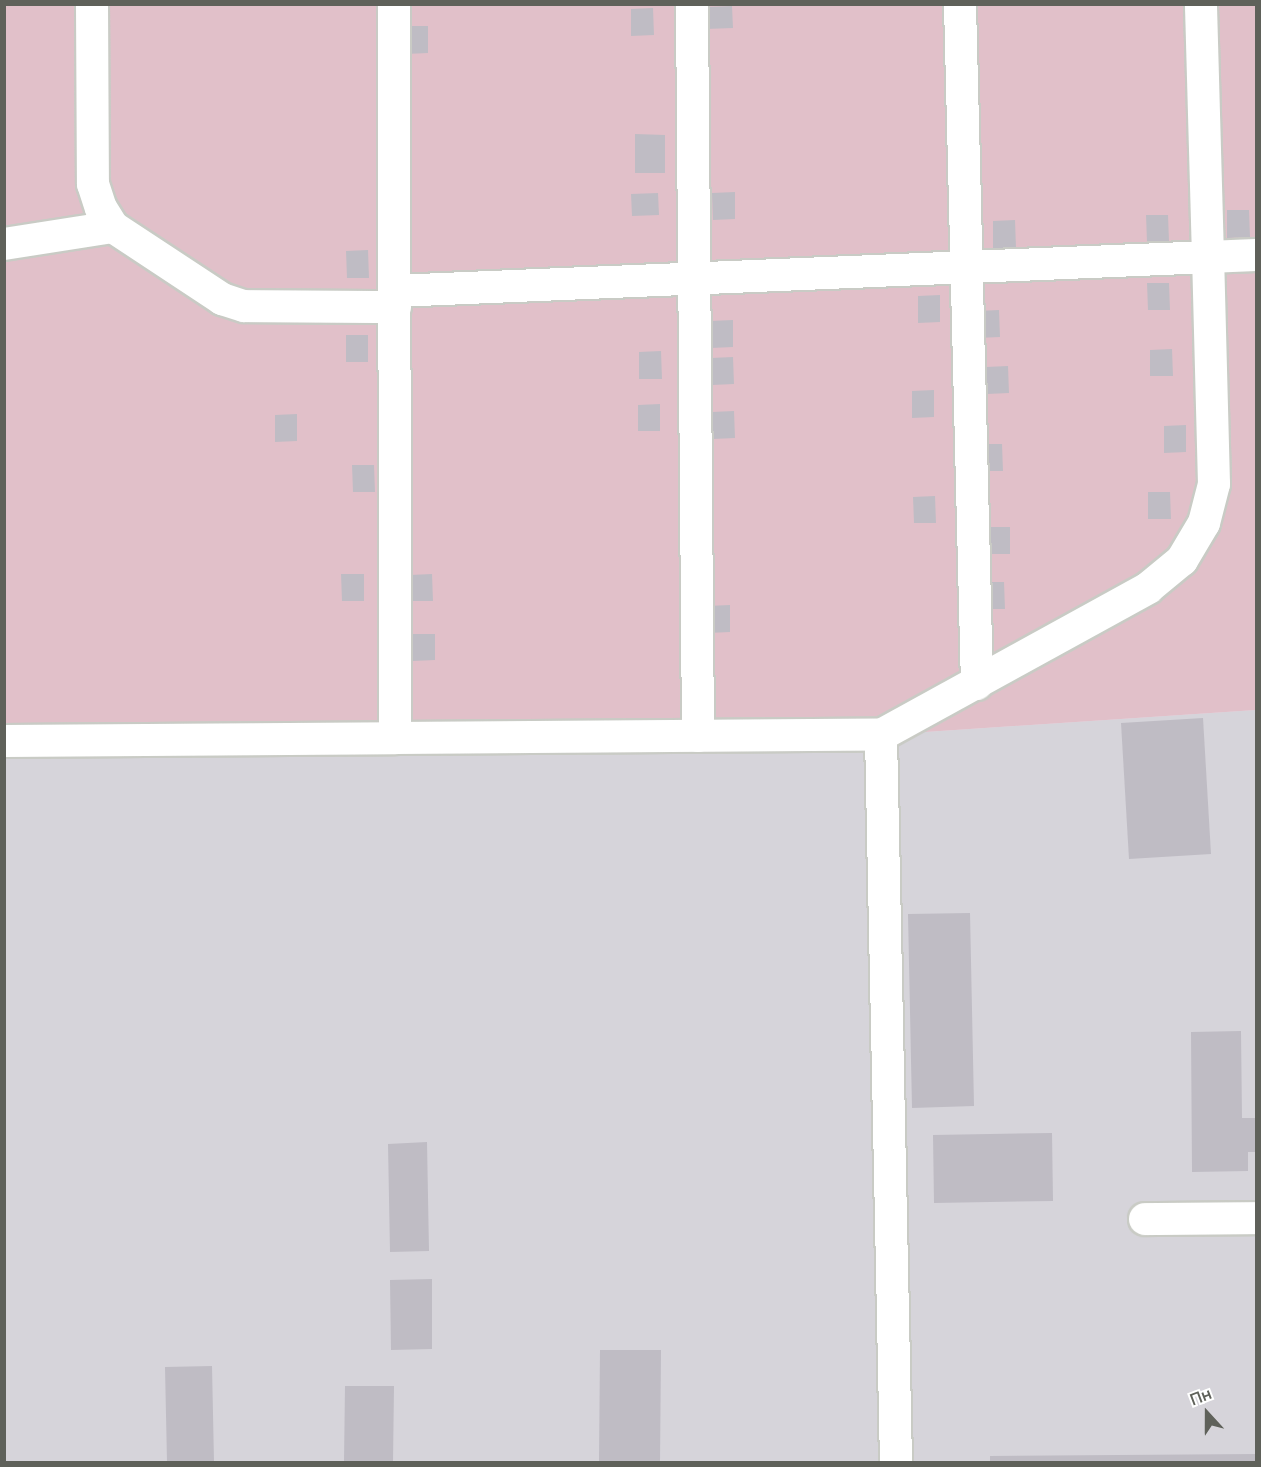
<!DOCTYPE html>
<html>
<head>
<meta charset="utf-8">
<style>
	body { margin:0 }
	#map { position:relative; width:1261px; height:1467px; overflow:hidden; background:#e6e1eb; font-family:Manrope,sans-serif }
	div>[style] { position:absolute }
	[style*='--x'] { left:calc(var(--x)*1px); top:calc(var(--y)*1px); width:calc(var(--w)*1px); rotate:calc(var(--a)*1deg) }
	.industrial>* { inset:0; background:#d6d4da }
	.green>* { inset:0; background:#e1c0c9 }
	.building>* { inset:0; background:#bfbcc4 }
	.roads { filter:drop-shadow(2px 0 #c9cbc5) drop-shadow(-2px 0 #c9cbc5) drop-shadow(0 2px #c9cbc5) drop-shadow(0 -2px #c9cbc5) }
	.minor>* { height:32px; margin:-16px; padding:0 16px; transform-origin:16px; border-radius:16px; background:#fff }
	span { translate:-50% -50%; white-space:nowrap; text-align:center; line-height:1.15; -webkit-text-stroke:4.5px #fff; paint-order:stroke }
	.frame { position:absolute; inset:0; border:6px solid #5f615a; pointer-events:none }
	.north { position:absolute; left:1177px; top:1383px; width:60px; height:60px; -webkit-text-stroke:4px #fff; paint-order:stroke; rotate:339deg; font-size:16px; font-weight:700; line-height:24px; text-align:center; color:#5f615a }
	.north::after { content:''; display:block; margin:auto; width:21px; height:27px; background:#5f615a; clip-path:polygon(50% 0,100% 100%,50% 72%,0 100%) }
</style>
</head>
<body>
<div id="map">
	<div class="industrial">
		<div style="clip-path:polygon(1256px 710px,1256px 1462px,5px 1462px,4px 741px,881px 735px)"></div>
	</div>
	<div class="green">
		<div style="clip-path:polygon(4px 5px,1256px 5px,1256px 710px,881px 735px,5px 741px)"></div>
	</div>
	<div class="building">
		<div style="clip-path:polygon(732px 6px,733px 28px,706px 29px,705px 7px)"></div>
		<div style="clip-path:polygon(653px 8px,654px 35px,631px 36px,631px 9px)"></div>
		<div style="clip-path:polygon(406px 26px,428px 26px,428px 53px,406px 54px)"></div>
		<div style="clip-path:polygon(635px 134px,665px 135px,665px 173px,635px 173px)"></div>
		<div style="clip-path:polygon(735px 192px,735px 219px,713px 220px,712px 193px)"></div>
		<div style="clip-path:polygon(658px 193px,659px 215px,632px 216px,631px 194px)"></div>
		<div style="clip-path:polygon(1227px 210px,1249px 210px,1250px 237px,1227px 238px)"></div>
		<div style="clip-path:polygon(1146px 215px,1168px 215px,1169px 241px,1147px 242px)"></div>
		<div style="clip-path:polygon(1015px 220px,1016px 248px,993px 248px,993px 221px)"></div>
		<div style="clip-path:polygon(368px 250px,369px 278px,347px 278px,346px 251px)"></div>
		<div style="clip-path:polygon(1147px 283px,1169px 283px,1170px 310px,1148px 310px)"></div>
		<div style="clip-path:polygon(940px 295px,940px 322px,918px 323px,918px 296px)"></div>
		<div style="clip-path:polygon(999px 310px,1000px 337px,977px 338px,977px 311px)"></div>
		<div style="clip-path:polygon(733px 320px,733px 347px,711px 348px,710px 321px)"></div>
		<div style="clip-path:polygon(346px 335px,368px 335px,368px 362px,346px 362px)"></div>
		<div style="clip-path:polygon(1172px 349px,1173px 376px,1150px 376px,1150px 350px)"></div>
		<div style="clip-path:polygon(661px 351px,662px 379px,639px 379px,639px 352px)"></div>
		<div style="clip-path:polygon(733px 357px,734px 384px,712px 385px,711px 358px)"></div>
		<div style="clip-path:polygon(1008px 366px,1009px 393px,987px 394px,986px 367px)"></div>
		<div style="clip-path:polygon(934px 390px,934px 417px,912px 418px,912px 391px)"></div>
		<div style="clip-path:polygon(660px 404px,660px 431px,638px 431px,638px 405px)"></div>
		<div style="clip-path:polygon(734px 411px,735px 438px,713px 439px,712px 412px)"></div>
		<div style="clip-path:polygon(297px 414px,297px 441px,275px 442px,275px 415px)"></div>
		<div style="clip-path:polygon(1186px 425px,1186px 452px,1164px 453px,1164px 426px)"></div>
		<div style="clip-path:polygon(980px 444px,1002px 444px,1003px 471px,981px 471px)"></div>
		<div style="clip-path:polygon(352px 465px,374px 465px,375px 492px,353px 492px)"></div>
		<div style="clip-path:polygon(1148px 492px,1170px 492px,1171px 519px,1148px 519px)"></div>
		<div style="clip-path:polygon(935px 496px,936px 523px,914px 523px,913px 497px)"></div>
		<div style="clip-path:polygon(988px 527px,1010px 527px,1010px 554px,988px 554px)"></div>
		<div style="clip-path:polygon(341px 574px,364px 574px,364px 601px,342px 601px)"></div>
		<div style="clip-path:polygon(432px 574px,433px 601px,411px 601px,410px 575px)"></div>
		<div style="clip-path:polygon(982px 582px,1004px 582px,1005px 609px,983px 609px)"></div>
		<div style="clip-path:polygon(730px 605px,730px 632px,708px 633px,707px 606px)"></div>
		<div style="clip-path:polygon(413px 634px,435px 634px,435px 660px,413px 661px)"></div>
		<div style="clip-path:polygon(1203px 718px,1211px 854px,1129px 859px,1121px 723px)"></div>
		<div style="clip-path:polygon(970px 913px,974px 1106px,912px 1108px,908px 914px)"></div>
		<div style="clip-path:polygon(1241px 1031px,1242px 1118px,1256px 1118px,1256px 1152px,1248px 1152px,1248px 1171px,1192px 1172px,1191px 1032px)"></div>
		<div style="clip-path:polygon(1052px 1133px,1053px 1201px,934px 1203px,933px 1135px)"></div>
		<div style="clip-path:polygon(427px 1142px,429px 1251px,390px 1252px,388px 1144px)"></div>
		<div style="clip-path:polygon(432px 1279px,432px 1349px,391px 1350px,390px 1280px)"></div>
		<div style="clip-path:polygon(600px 1350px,661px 1350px,660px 1462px,599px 1462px)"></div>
		<div style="clip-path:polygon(212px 1366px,214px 1462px,167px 1462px,165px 1367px)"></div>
		<div style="clip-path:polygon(345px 1386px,394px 1386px,393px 1462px,344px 1462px)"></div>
		<div style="clip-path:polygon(1256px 1454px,1256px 1462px,990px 1462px,990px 1456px)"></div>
	</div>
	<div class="roads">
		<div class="minor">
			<div style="--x:92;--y:4;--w:180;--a:89.7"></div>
			<div style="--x:93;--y:184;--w:25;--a:72"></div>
			<div style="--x:101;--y:208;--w:22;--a:58"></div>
			<div style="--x:113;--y:227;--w:131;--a:33.4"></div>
			<div style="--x:222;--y:299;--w:23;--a:18"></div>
			<div style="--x:244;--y:306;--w:151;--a:0.4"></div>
			<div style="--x:394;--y:4;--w:734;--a:89.92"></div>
			<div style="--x:395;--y:738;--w:486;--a:-0.4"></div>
			<div style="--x:881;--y:735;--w:727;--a:88.82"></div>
			<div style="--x:692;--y:4;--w:732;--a:89.53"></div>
			<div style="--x:960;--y:4;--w:680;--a:88.57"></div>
			<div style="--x:4;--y:244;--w:110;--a:-8.9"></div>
			<div style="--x:395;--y:291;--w:814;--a:-2.39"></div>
			<div style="--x:1208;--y:257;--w:253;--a:-91.6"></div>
			<div style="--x:881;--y:735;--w:305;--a:-28.8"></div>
			<div style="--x:1148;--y:588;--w:44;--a:-39.5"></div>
			<div style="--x:1182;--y:560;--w:43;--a:-59.3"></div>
			<div style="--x:1204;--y:523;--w:40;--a:-75.6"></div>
			<div style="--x:1214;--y:484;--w:227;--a:-91.5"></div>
			<div style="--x:1208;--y:257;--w:48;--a:-2.4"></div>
			<div style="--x:4;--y:741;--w:391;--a:-0.4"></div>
			<div style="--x:1145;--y:1219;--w:111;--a:-0.5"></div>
		</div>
	</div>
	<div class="frame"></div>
	<div class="north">Пн</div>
</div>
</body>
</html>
